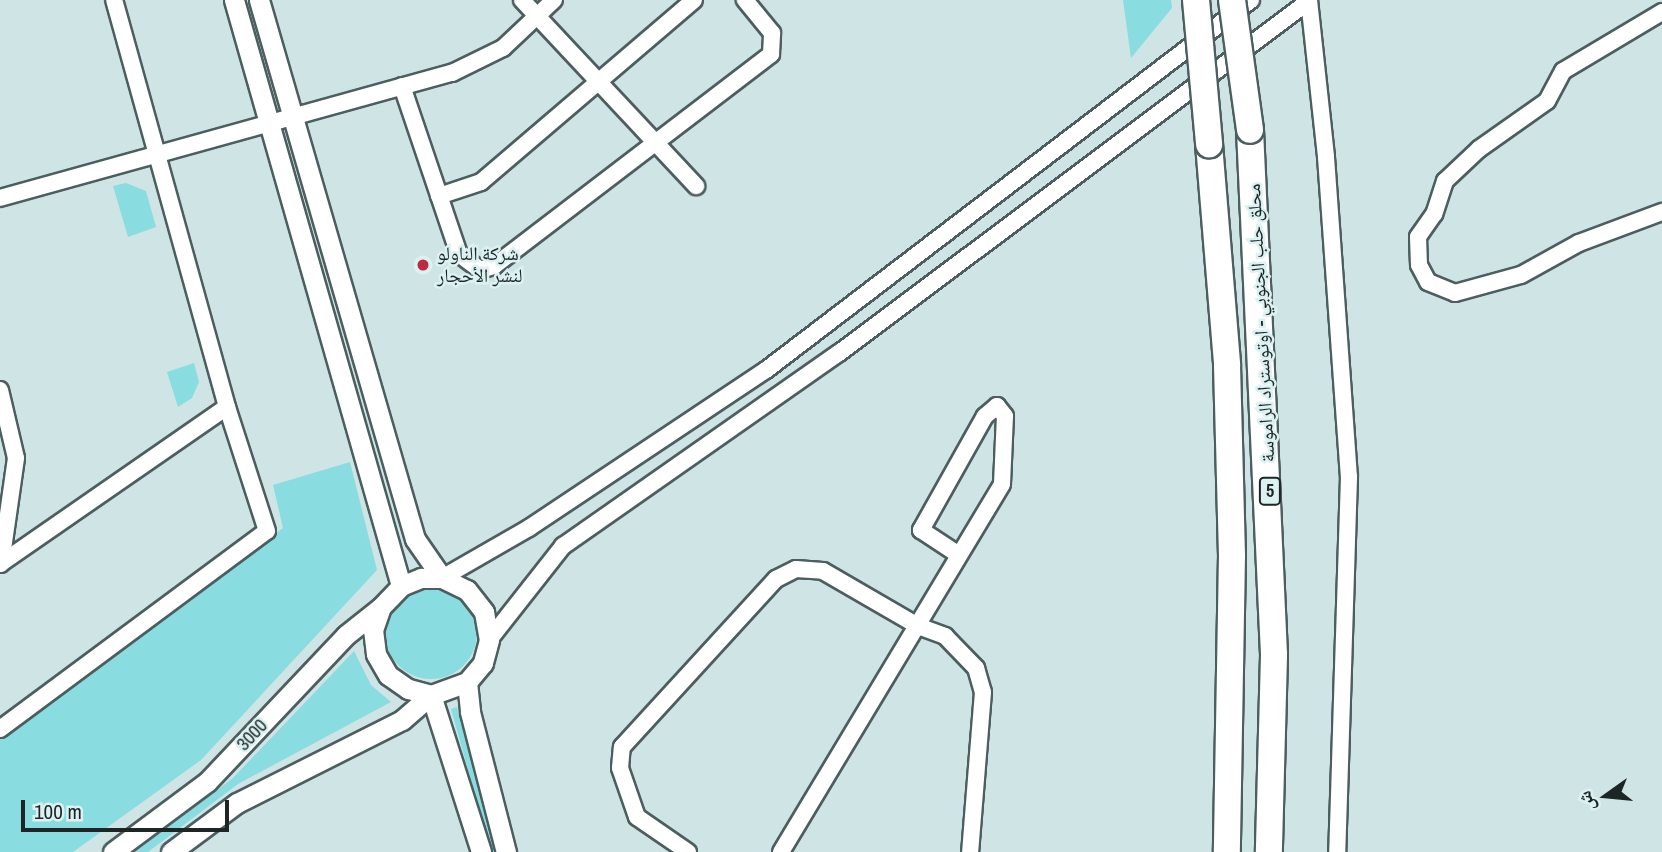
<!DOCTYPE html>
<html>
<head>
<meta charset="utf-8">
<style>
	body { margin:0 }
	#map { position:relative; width:1662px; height:852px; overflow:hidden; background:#cfe4e4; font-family:"Archivo Narrow","Noto Naskh Arabic",sans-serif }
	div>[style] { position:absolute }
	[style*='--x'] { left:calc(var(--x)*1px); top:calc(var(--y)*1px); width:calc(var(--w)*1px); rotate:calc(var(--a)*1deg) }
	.green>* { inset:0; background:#89dde0 }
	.round { border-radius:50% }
	.roads { filter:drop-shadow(2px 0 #4c5e5f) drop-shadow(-2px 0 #4c5e5f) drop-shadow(0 2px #4c5e5f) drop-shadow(0 -2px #4c5e5f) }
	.minor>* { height:16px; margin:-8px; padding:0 8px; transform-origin:8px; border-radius:8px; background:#fff }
	.tertiary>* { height:19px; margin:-9.5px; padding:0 9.5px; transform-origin:9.5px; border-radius:9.5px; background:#fff }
	.trunk>* { height:26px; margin:-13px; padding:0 13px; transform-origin:13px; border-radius:13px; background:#fff }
	.bridges { filter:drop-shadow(2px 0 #4c5e5f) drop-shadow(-2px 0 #4c5e5f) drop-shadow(0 2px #4c5e5f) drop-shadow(0 -2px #4c5e5f) }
	.trunk-bridge>* { height:26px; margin:-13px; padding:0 13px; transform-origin:13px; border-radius:13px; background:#fff }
	.dots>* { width:19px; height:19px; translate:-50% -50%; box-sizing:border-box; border:4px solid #dcf1f1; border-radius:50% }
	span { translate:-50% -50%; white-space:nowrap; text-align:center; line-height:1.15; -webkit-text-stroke:5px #dcf1f1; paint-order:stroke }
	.shield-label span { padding:2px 5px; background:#dcf1f1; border:2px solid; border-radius:5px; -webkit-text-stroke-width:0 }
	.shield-label { font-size:18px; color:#1d2525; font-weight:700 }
	.poi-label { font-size:19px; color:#1d2525 }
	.left { translate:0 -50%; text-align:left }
	.street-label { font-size:19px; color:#1d2525 }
	.north { position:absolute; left:1571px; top:761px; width:70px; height:70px; -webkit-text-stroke:5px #dcf1f1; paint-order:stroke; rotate:255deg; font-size:19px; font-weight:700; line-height:28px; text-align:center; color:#1d2525 }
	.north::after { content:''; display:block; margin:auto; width:24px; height:32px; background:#1d2525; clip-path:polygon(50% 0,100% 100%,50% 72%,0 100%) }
	.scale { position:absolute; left:21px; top:800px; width:208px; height:32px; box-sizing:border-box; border:4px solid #1d2525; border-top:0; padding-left:9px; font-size:21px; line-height:24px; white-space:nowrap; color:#1d2525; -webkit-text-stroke:5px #dcf1f1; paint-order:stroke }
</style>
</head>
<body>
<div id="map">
	<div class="green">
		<div style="clip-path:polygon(1123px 0,1171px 0,1172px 8px,1131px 58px)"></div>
		<div style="clip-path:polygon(126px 183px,146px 191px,156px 227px,128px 237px,113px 186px)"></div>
		<div style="clip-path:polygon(194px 363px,199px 382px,192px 398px,178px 407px,167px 372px)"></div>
		<div style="clip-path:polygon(350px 462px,377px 570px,201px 760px,73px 852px,0 852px,0 736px,283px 528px,273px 485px)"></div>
		<div class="round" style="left:385px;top:587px;width:92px;height:92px"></div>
		<div style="clip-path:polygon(354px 651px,371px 685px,391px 702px,238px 784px,148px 852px,135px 852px,233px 778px)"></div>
		<div style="clip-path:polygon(457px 707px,498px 852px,491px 852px,451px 709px)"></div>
	</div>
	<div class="roads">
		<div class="minor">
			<div style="--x:522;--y:0;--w:255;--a:46.9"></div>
			<div style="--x:1309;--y:0;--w:158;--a:83.8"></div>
			<div style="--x:1326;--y:157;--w:321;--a:85.9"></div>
			<div style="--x:1349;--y:477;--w:375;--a:91.8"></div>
			<div style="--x:1662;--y:12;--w:115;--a:149.2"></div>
			<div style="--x:1563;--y:71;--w:34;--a:118"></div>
			<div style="--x:1547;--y:101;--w:83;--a:144.8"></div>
			<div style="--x:1479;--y:149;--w:47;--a:136.7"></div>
			<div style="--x:1445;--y:181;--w:35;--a:108"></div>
			<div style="--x:1434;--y:214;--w:28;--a:125"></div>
			<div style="--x:1418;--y:237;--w:28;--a:88"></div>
			<div style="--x:1419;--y:265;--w:19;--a:62"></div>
			<div style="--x:1428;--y:282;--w:29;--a:22"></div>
			<div style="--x:1455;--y:293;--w:68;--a:-15.3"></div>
			<div style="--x:1521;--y:275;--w:66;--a:-28.9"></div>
			<div style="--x:1579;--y:243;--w:89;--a:-20.5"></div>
			<div style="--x:402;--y:86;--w:177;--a:71.3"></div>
			<div style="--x:459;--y:254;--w:26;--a:37"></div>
			<div style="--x:480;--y:270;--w:15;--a:-16"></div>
			<div style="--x:494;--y:266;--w:349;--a:-37.4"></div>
			<div style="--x:771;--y:54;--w:21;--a:-87"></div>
			<div style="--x:772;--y:33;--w:43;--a:-129.3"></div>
			<div style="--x:439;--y:196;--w:44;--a:-18.4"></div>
			<div style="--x:481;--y:182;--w:280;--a:-40.5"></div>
			<div style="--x:0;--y:198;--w:469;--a:-15.5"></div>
			<div style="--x:452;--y:73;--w:57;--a:-26.1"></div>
			<div style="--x:503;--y:48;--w:70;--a:-43.3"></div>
			<div style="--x:0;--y:390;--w:70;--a:76.8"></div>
			<div style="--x:16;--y:458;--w:107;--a:98.1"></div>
			<div style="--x:0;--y:564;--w:276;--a:-34.7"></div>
			<div style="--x:442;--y:578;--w:100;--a:-29.9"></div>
			<div style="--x:529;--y:528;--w:285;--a:-33.7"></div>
			<div style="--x:766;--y:370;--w:610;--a:-37.34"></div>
			<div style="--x:489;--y:640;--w:120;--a:-51.8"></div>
			<div style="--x:563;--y:546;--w:337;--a:-35"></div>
			<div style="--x:839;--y:353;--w:587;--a:-36.83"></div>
			<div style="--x:0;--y:729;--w:332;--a:-36.6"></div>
			<div style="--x:267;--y:531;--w:130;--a:-107.9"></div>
			<div style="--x:227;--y:407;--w:422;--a:-105.5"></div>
			<div style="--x:688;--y:852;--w:62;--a:-145.5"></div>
			<div style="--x:637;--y:817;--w:52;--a:-109.1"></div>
			<div style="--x:620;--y:768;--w:21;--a:-85"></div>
			<div style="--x:622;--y:747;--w:228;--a:-47.5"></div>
			<div style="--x:776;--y:579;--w:22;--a:-27"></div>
			<div style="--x:796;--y:569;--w:27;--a:4"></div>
			<div style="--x:823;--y:571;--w:110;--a:30.1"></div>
			<div style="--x:918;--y:626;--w:29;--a:20"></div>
			<div style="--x:945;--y:636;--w:45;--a:45.9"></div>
			<div style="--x:976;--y:668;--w:25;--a:74"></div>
			<div style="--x:983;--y:692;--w:161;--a:94.6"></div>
			<div style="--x:781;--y:852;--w:429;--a:-59"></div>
			<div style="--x:1002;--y:484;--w:68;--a:-87.5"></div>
			<div style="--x:1005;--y:416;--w:13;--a:-129"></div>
			<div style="--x:997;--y:406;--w:16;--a:140"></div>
			<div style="--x:985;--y:416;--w:131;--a:119.3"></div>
			<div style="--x:921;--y:530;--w:45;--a:33.3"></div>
		</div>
		<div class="tertiary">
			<div style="--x:234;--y:0;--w:609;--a:74.09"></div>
			<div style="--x:259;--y:0;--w:561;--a:73.86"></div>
			<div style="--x:415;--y:539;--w:47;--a:55.3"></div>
			<div style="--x:467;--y:682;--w:38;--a:160"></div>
			<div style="--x:431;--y:695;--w:24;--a:-165"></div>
			<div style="--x:408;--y:689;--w:24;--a:-145"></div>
			<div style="--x:388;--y:675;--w:24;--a:-120"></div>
			<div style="--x:376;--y:654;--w:24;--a:-97"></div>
			<div style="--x:373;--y:630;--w:24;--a:-71"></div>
			<div style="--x:381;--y:607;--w:29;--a:-46"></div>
			<div style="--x:401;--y:586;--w:22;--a:-22"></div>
			<div style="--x:421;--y:578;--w:21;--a:0"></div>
			<div style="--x:442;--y:578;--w:28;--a:26"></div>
			<div style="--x:467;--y:590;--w:28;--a:52"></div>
			<div style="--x:484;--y:612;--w:28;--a:80"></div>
			<div style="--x:489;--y:640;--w:24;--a:105"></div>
			<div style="--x:483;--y:663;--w:25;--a:130"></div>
			<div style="--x:467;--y:682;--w:30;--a:84"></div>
			<div style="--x:470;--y:712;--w:145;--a:75.6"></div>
			<div style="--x:113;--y:852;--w:117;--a:-36.7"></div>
			<div style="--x:207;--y:782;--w:202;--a:-46.6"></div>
			<div style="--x:346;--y:635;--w:43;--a:-38.5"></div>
			<div style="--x:171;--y:852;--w:82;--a:-36.6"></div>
			<div style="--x:237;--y:803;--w:185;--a:-26.7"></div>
			<div style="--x:402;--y:720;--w:38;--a:-41"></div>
			<div style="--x:431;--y:695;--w:165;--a:72.3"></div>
		</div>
		<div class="trunk">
			<div style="--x:1250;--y:130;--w:526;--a:87.38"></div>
			<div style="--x:1274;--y:655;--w:197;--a:91.5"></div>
			<div style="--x:1209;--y:144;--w:222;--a:85.3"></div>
			<div style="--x:1227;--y:365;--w:190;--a:88.5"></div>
			<div style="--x:1232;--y:555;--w:297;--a:91"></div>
		</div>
	</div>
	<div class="bridges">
		<div class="trunk-bridge">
			<div style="--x:1196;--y:0;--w:145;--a:84.8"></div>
			<div style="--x:1232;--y:0;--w:131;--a:82.1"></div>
		</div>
	</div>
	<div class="dots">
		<div style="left:423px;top:265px;background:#bc2b40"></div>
	</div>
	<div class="shield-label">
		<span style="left:1270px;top:491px">5</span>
	</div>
	<div class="poi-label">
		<span class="left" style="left:437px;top:265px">شركة الناولو<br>لنشر الأحجار</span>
	</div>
	<div class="street-label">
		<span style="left:1261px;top:323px;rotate:-93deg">محلق حلب الجنوبي - اوتوستراد الراموسة</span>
		<span style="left:252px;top:735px;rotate:-47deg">3000</span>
	</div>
	<div class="north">ش</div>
	<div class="scale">100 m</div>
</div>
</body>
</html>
